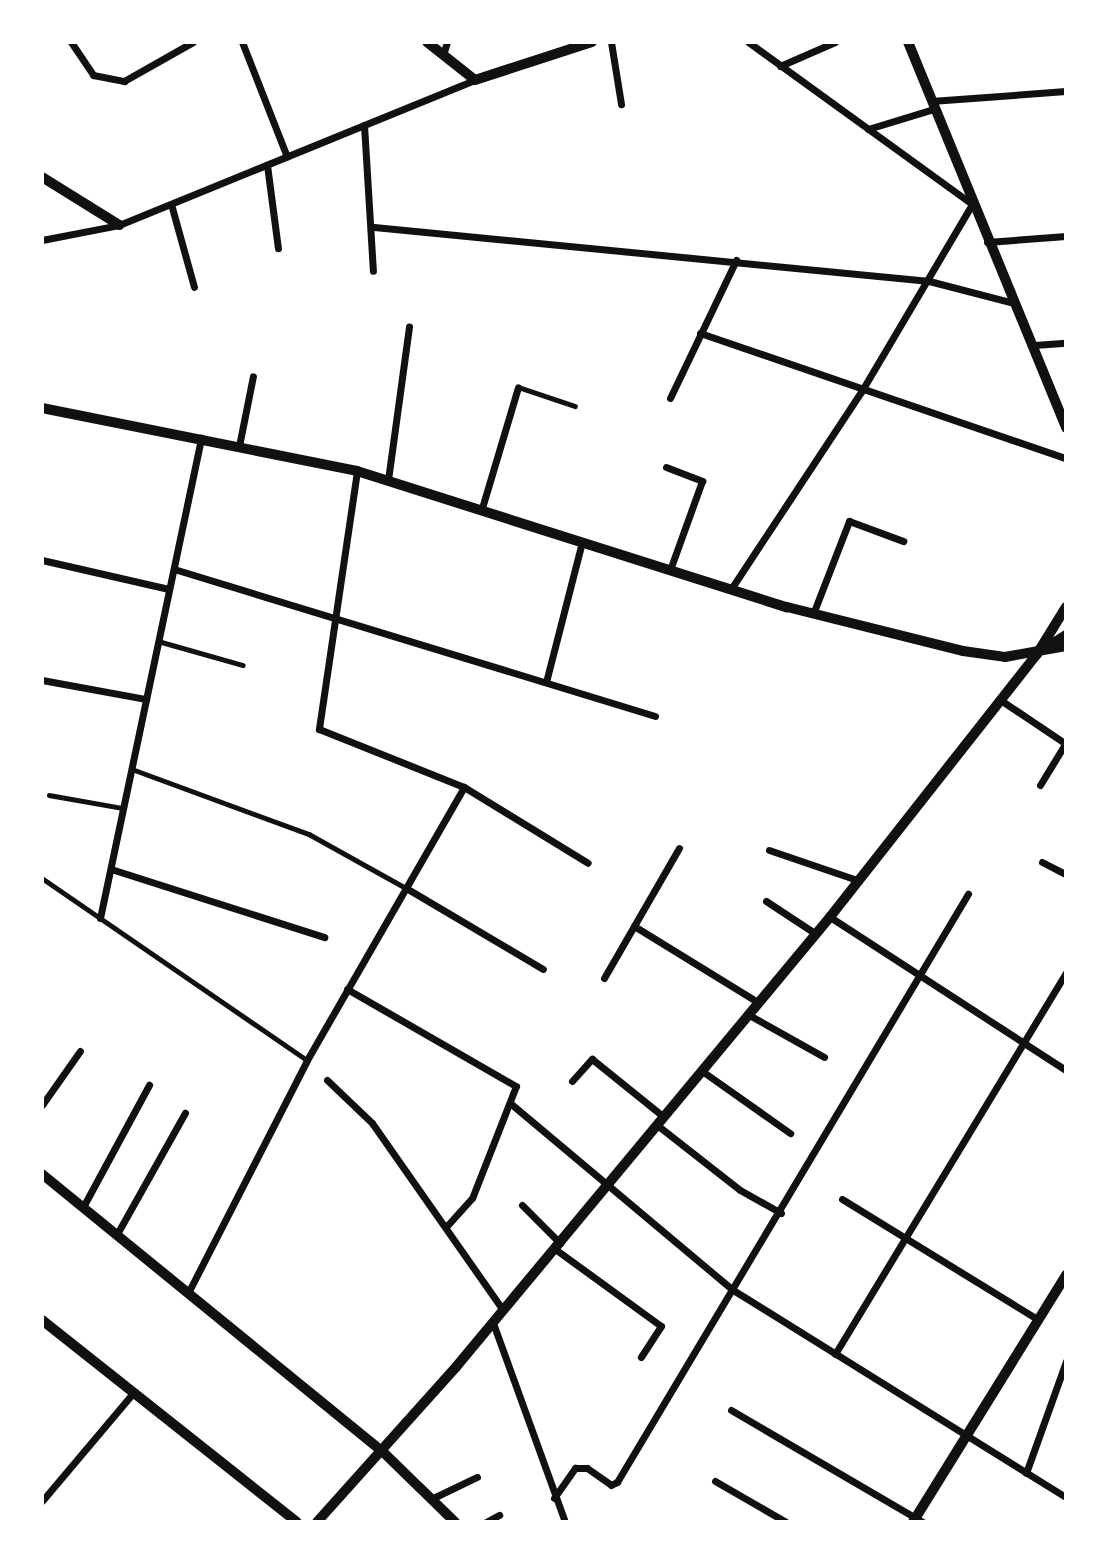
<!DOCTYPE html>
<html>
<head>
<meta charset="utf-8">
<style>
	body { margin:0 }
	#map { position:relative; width:1108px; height:1564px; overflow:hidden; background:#fff; font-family:"Asap Condensed",sans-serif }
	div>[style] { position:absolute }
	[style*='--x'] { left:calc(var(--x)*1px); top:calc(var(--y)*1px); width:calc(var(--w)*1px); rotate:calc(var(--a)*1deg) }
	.service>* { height:4.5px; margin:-2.25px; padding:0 2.25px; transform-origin:2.25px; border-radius:2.25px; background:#111 }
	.minor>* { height:7px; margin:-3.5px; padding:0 3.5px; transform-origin:3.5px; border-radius:3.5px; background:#111 }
	.tertiary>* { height:10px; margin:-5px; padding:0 5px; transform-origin:5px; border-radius:5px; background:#111 }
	span { translate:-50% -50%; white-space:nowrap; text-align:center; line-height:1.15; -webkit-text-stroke:5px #fff; paint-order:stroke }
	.frame { position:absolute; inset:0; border:44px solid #fff; pointer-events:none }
</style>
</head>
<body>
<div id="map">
	<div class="service">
		<div style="--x:518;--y:387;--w:60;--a:18.4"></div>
		<div style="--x:158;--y:641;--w:88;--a:15.8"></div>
		<div style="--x:132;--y:769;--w:189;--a:20.2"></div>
		<div style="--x:309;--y:834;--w:111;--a:29.1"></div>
		<div style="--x:49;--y:795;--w:75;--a:10"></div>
		<div style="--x:42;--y:878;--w:321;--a:34.5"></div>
	</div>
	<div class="minor">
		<div style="--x:71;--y:42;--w:40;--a:56"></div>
		<div style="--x:93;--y:75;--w:32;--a:11"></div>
		<div style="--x:124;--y:81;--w:79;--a:-29.5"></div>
		<div style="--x:242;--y:42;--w:123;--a:68.6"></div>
		<div style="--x:611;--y:42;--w:63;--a:80.8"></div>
		<div style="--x:443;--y:55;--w:14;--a:-73"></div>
		<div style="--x:780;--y:66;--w:60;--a:-23.6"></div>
		<div style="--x:931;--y:101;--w:135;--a:-4.2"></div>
		<div style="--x:364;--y:125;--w:146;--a:86.5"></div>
		<div style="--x:868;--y:129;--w:69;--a:-16.9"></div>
		<div style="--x:267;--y:165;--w:84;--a:82.5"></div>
		<div style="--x:171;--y:204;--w:86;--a:74.5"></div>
		<div style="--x:374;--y:227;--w:558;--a:5.56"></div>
		<div style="--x:929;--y:281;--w:88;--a:14.5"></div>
		<div style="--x:42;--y:240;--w:78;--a:-11"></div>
		<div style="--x:119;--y:225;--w:384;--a:-22.2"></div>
		<div style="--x:987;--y:242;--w:79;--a:-4.3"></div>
		<div style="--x:700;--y:333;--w:387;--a:18.9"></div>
		<div style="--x:1034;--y:345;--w:32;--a:-4"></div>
		<div style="--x:670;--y:398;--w:153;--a:-64.4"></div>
		<div style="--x:239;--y:446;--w:71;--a:-78.7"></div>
		<div style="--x:666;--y:467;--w:39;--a:21"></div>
		<div style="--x:702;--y:481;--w:95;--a:109.8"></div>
		<div style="--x:357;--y:471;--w:261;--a:98.4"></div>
		<div style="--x:319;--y:729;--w:156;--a:21.8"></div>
		<div style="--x:464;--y:787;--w:145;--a:31.5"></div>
		<div style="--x:388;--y:480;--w:155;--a:-82.2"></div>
		<div style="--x:482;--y:508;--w:126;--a:-73.4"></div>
		<div style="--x:42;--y:560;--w:130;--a:12.9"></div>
		<div style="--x:174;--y:569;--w:503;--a:16.99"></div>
		<div style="--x:731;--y:589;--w:236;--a:-56.6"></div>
		<div style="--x:861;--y:392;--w:218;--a:-59.4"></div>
		<div style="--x:972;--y:204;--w:276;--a:-144.1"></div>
		<div style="--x:813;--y:614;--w:100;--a:-68.8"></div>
		<div style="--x:849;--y:521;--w:58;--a:20.3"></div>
		<div style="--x:42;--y:680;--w:106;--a:10.4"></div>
		<div style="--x:546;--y:682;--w:145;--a:-75.6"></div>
		<div style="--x:999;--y:699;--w:81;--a:33.9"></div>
		<div style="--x:1040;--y:785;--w:48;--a:-58.6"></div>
		<div style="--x:769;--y:850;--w:93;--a:18.8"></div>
		<div style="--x:1042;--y:862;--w:27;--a:27"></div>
		<div style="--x:111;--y:869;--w:224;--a:17.7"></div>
		<div style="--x:406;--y:888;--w:159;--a:30.6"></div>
		<div style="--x:766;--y:901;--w:60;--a:33.4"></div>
		<div style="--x:830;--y:917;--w:281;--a:33"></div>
		<div style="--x:100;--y:918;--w:491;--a:-78.1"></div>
		<div style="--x:634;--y:926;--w:147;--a:31.6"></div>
		<div style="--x:604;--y:978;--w:150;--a:-60"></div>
		<div style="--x:347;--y:989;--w:195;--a:29.9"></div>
		<div style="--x:516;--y:1086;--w:120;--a:111.4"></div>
		<div style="--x:472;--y:1198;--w:38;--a:132"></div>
		<div style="--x:749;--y:1015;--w:86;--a:29.2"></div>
		<div style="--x:702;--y:1071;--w:108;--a:35.2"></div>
		<div style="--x:327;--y:1080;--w:62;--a:43.7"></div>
		<div style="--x:372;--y:1123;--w:228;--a:55"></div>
		<div style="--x:572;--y:1081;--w:30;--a:-48"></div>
		<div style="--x:592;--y:1059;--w:92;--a:38.9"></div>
		<div style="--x:510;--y:1103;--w:291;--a:40"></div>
		<div style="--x:733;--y:1290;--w:392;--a:31.9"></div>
		<div style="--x:42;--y:1105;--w:66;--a:-54.9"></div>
		<div style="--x:657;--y:1125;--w:105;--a:38.1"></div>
		<div style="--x:740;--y:1190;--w:47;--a:29.3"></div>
		<div style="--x:842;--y:1199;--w:231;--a:31.6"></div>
		<div style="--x:522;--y:1205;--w:54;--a:45"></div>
		<div style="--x:83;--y:1207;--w:139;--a:-61.6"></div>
		<div style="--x:117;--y:1234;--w:139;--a:-60.7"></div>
		<div style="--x:555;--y:1249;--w:131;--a:36"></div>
		<div style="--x:661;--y:1326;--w:37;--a:123"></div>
		<div style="--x:189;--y:1291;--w:259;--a:-62.9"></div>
		<div style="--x:307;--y:1060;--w:315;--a:-60.1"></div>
		<div style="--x:493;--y:1323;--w:212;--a:70.1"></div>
		<div style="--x:835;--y:1354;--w:446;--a:-58.8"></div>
		<div style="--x:731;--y:1410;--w:222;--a:30.3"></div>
		<div style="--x:1026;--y:1473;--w:119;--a:-70.3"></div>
		<div style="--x:715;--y:1481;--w:82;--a:30"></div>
		<div style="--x:554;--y:1498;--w:37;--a:-55"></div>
		<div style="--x:575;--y:1468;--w:12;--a:0"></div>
		<div style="--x:587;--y:1468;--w:29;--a:35"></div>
		<div style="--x:611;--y:1485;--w:7;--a:-27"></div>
		<div style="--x:617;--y:1482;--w:685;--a:-59.17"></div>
		<div style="--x:431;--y:1499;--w:51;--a:-25.6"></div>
		<div style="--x:42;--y:1501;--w:141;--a:-49.9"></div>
		<div style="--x:486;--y:1522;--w:15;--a:-28"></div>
	</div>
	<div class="tertiary">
		<div style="--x:427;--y:42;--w:61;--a:38.4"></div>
		<div style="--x:475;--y:80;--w:123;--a:-18"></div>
		<div style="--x:908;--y:42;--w:417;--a:67.7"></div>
		<div style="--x:42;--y:177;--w:91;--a:31.9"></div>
		<div style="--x:42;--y:408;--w:321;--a:11.3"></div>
		<div style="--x:357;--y:471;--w:451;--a:17.6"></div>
		<div style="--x:787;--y:607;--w:181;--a:14"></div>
		<div style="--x:963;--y:651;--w:42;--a:8.1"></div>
		<div style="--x:1005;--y:657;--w:62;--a:-10.2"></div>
		<div style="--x:1046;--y:648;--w:24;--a:-33"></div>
		<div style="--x:42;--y:1174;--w:437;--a:39.2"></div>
		<div style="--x:381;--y:1450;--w:103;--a:44.2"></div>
		<div style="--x:42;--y:1320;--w:325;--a:38.4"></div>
		<div style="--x:317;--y:1522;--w:208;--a:-48.1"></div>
		<div style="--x:456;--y:1367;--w:585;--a:-50.27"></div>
		<div style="--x:830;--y:917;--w:335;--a:-51.8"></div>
		<div style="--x:1037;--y:654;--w:55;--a:-58.3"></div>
		<div style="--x:913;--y:1522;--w:291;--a:-58.2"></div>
	</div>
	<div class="frame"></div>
</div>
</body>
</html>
